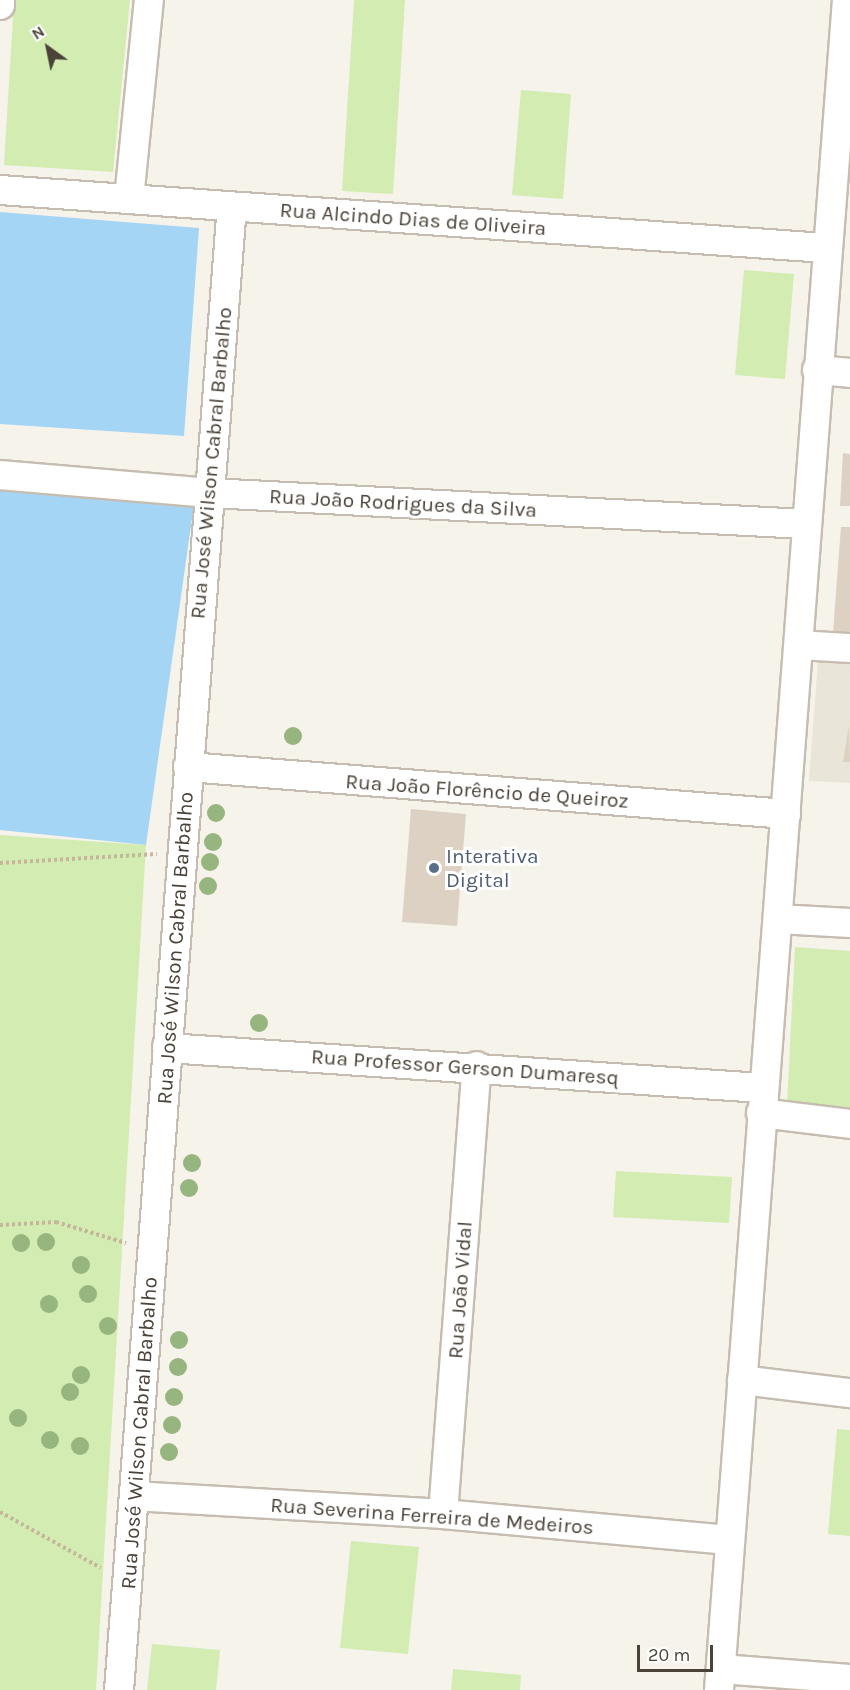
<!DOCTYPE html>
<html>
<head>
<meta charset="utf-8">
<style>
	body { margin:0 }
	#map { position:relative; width:850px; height:1690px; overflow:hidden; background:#f6f3eb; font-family:Karla,sans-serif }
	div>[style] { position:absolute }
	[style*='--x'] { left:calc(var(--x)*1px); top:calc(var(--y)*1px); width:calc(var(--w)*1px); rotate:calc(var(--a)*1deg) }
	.residential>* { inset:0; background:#eae5d9 }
	.green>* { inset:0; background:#d3ecb2 }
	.water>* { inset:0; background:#a5d5f5 }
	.building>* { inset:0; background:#dcd1c2 }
	.path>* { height:4px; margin-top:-2px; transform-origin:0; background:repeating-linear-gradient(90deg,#c5b69d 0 3px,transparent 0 6px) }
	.roads { filter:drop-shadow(2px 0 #c6bdb0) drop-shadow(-2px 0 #c6bdb0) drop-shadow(0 2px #c6bdb0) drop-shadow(0 -2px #c6bdb0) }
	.minor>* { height:28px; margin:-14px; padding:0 14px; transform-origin:14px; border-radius:14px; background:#fff }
	.trees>* { width:18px; height:18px; margin:-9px; border-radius:50%; background:#97b57f }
	.dots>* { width:16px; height:16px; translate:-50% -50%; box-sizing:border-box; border:3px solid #fff; border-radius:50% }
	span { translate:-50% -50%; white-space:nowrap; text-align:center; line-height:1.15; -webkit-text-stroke:6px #fff; paint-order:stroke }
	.street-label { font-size:21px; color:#4b4338 }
	.service-label { font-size:21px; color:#4e5e75 }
	.left { translate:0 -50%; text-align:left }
	.north { position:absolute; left:18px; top:18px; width:60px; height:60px; -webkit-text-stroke:4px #fff; paint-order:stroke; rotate:327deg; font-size:16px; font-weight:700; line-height:24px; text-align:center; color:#4b4338 }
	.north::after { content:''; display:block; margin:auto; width:21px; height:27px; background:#4b4338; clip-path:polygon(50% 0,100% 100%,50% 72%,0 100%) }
	.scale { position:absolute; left:637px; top:1645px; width:76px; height:27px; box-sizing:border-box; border:3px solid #4b4338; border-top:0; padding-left:8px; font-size:18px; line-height:21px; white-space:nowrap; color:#4b4338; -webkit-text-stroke:4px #fff; paint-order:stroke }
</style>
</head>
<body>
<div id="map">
	<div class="residential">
		<div style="clip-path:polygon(818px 661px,850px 664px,850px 783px,809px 781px)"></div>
	</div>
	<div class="green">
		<div style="clip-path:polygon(14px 0,130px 0,113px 172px,4px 165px)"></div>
		<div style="clip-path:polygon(354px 0,405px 0,393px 194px,342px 191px)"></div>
		<div style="clip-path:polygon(521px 90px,571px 94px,563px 199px,512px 195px)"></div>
		<div style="clip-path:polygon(744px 270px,794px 274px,785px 379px,735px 375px)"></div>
		<div style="clip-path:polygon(0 835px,146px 845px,96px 1690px,0 1690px)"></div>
		<div style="clip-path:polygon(795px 947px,850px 951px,850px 1109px,787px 1104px)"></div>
		<div style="clip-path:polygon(616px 1171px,732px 1177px,729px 1223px,613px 1217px)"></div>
		<div style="clip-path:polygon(837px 1429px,850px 1430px,850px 1536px,828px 1534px)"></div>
		<div style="clip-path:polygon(351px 1541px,419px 1547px,408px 1654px,340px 1648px)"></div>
		<div style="clip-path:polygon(152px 1644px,220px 1650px,216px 1690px,147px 1690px)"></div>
		<div style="clip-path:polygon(453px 1669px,521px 1675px,520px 1690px,451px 1690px)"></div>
	</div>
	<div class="water">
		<div style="clip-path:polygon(0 212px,199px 228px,184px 436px,0 424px)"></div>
		<div style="clip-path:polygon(0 481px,195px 497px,146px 845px,0 830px)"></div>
	</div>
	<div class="building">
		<div style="clip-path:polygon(843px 453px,850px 454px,850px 506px,840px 506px)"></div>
		<div style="clip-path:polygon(841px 527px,850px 527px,850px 633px,833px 632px)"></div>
		<div style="clip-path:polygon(849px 725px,850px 762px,843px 762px)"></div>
		<div style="clip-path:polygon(411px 809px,466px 814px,457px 926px,402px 922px)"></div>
	</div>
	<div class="path">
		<div style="--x:0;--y:863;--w:157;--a:-3.3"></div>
		<div style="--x:0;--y:1225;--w:56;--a:-3.1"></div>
		<div style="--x:56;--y:1222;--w:73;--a:16.7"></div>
		<div style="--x:0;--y:1512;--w:115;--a:29"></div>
	</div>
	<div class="roads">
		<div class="minor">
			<div style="--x:0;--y:5;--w:5;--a:-90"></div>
			<div style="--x:0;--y:190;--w:828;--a:4.02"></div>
			<div style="--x:129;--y:199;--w:200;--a:-84.3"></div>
			<div style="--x:817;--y:370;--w:33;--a:5"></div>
			<div style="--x:0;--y:475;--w:211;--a:4.9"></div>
			<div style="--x:210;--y:493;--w:597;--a:2.98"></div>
			<div style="--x:799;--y:645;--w:51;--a:3.4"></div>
			<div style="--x:188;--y:767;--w:600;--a:4.49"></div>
			<div style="--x:778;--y:919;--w:72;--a:3.2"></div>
			<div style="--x:167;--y:1048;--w:596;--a:3.85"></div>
			<div style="--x:761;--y:1113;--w:90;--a:7"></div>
			<div style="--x:742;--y:1380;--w:109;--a:6.9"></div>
			<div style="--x:134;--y:1496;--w:310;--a:3.3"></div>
			<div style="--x:443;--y:1514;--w:287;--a:5.2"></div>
			<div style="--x:443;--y:1514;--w:449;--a:-85.7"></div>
			<div style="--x:721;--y:1669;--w:129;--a:4.4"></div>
			<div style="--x:119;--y:1690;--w:1488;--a:-85.65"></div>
			<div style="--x:719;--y:1690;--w:1695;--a:-85.67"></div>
		</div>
	</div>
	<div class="trees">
		<div style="left:293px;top:736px"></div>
		<div style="left:216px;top:813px"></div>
		<div style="left:213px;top:842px"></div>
		<div style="left:210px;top:862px"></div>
		<div style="left:208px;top:886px"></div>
		<div style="left:259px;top:1023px"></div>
		<div style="left:192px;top:1163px"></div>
		<div style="left:189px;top:1188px"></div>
		<div style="left:46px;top:1242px"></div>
		<div style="left:21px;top:1243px"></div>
		<div style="left:81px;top:1265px"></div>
		<div style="left:88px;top:1294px"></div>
		<div style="left:49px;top:1304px"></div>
		<div style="left:108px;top:1326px"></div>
		<div style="left:179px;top:1340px"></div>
		<div style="left:178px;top:1367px"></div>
		<div style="left:81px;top:1375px"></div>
		<div style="left:70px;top:1392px"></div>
		<div style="left:174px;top:1397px"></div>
		<div style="left:18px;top:1418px"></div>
		<div style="left:172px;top:1425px"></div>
		<div style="left:50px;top:1440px"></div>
		<div style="left:80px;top:1446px"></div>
		<div style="left:169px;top:1452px"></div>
	</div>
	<div class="dots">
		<div style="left:434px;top:868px;background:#5c6f8a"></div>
	</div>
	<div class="street-label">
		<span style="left:413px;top:219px;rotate:4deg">Rua Alcindo Dias de Oliveira</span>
		<span style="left:211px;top:463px;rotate:-85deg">Rua José Wilson Cabral Barbalho</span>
		<span style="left:403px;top:503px;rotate:3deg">Rua João Rodrigues da Silva</span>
		<span style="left:487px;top:791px;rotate:4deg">Rua João Florêncio de Queiroz</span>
		<span style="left:175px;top:948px;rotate:-86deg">Rua José Wilson Cabral Barbalho</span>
		<span style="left:465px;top:1067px;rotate:4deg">Rua Professor Gerson Dumaresq</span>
		<span style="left:460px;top:1290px;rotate:-86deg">Rua João Vidal</span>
		<span style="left:139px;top:1433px;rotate:-86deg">Rua José Wilson Cabral Barbalho</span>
		<span style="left:432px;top:1516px;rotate:4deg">Rua Severina Ferreira de Medeiros</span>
	</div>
	<div class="service-label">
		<span class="left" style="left:446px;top:868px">Interativa<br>Digital</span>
	</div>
	<div class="north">N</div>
	<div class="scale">20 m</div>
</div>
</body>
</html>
